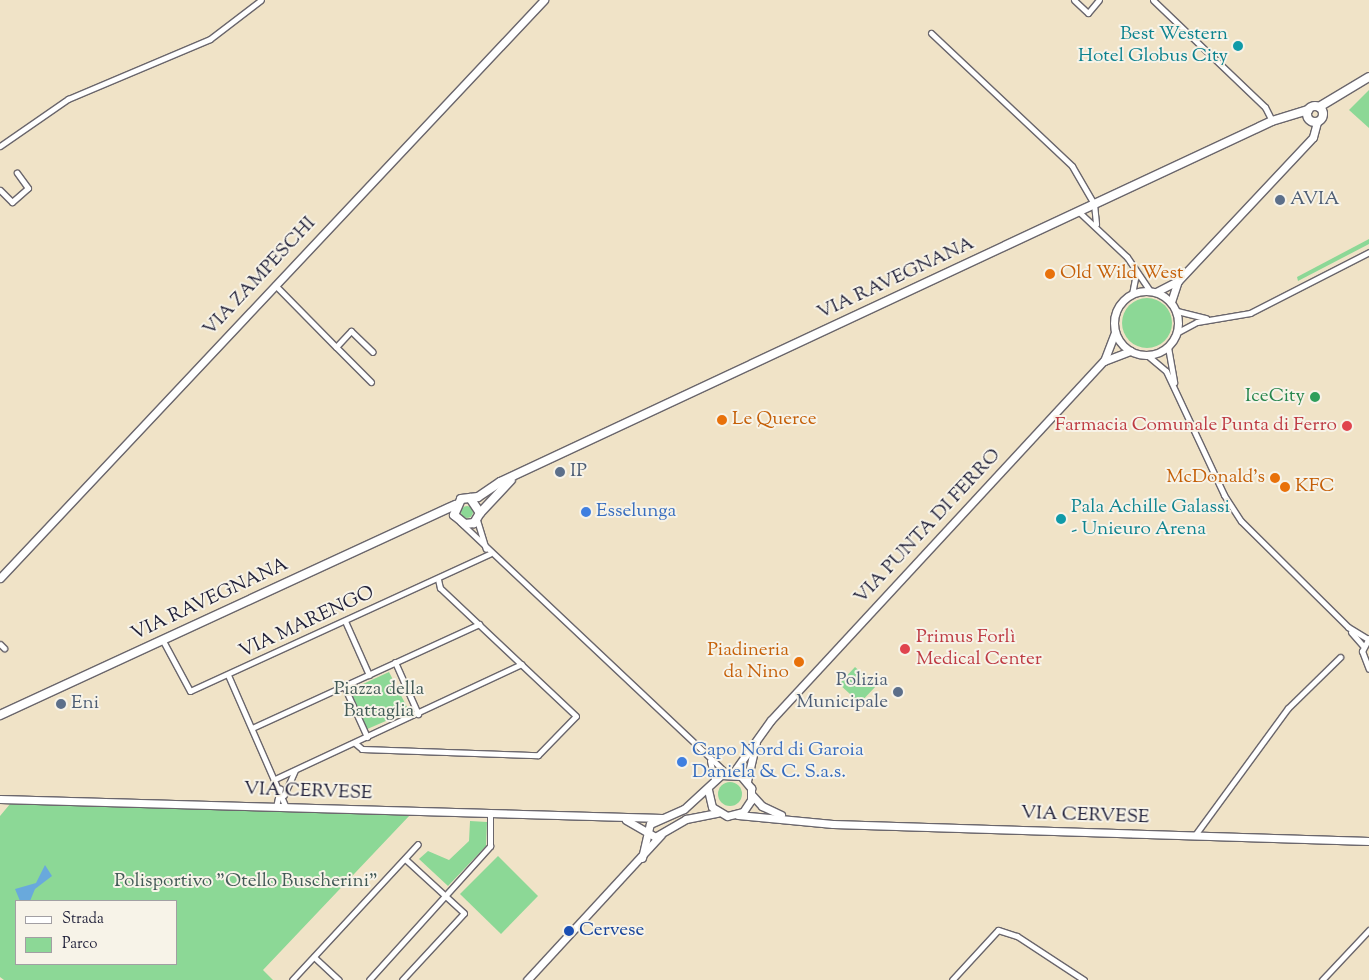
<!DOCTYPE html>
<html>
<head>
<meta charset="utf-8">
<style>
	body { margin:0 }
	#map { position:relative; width:1369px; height:980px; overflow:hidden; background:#f0e3c7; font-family:"Sorts Mill Goudy",serif }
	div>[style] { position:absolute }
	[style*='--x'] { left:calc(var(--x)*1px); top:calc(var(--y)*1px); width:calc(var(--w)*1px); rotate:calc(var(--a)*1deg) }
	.green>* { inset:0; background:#8cd896 }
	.round { border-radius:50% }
	.water>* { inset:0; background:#69a9dc }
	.roads { filter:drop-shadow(1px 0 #6a666c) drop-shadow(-1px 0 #6a666c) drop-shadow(0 1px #6a666c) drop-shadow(0 -1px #6a666c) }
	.street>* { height:5px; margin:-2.5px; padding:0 2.5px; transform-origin:2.5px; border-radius:2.5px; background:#fff }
	.secondary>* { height:7px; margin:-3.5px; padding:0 3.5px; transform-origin:3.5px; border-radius:3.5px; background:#fff }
	.secondary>.ring { margin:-3.5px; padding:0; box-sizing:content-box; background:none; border:7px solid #fff; border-radius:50% }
	.primary>* { height:8px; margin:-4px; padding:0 4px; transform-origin:4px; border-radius:4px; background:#fff }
	.primary>.ring { margin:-4px; padding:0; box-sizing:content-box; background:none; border:8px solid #fff; border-radius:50% }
	.dots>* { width:14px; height:14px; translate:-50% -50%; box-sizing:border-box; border:2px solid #f7f3e8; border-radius:50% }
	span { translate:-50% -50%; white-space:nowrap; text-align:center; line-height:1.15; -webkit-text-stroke:4px #f7f3e8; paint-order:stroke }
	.culture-label { font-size:19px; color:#0d838f }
	.right { translate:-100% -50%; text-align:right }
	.left { translate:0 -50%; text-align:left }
	.service-label { font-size:19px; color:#4e5e75 }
	.food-label { font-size:19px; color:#c56008 }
	.street-label { font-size:19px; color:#22223b }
	.leisure-label { font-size:19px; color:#27864d }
	.health-label { font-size:19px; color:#be3a42 }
	.shop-label { font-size:19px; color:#366cbe }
	.park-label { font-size:19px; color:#425956 }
	.transit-label { font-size:19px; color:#164399 }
	.legend { position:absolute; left:15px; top:900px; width:162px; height:65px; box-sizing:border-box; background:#f7f3e8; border:1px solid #a29fa3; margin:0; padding:6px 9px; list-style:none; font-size:15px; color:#22223b }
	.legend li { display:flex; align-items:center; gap:10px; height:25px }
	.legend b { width:25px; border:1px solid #a29fa3 }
</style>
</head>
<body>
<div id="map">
	<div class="green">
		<div style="clip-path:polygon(1369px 90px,1369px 128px,1349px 110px)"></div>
		<div style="clip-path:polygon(1369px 239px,1369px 244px,1298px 281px,1297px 277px)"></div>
		<div class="round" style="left:1122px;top:298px;width:50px;height:50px"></div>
		<div class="round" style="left:461px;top:506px;width:12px;height:12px"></div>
		<div style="clip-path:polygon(855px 667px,876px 686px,860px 703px,839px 684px)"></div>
		<div style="clip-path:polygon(389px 672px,409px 711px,365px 730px,350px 690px)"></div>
		<div class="round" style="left:718px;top:782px;width:24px;height:24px"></div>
		<div style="clip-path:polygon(evenodd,10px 804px,410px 815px,263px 970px,273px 980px,4px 980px,0 977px,0 816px,10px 804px,16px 901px,176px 901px,176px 964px,16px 964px,16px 901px)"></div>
		<div style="clip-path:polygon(470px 821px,487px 822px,486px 846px,448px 886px,419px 859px,428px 851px,449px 860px,469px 841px)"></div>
		<div style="clip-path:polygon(498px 856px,538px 896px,501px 934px,460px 894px)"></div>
	</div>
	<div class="water">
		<div style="clip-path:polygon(45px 865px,52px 876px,35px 889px,30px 901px,20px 901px,15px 889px,36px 883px)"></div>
	</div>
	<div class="roads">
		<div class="street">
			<div style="--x:1074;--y:0;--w:19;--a:43"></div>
			<div style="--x:1088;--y:13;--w:17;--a:-50"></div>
			<div style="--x:1153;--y:0;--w:155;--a:43.7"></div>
			<div style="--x:1265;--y:107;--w:16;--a:63"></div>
			<div style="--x:931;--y:33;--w:194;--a:43.3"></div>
			<div style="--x:1072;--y:166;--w:44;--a:59.9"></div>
			<div style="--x:1094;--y:204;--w:20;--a:84"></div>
			<div style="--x:0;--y:146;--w:83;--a:-34.7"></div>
			<div style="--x:68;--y:99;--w:154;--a:-22.9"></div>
			<div style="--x:210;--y:39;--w:64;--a:-37.4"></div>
			<div style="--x:0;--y:190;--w:17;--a:45"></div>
			<div style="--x:12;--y:202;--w:21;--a:-41"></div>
			<div style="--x:28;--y:188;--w:19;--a:-126"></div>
			<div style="--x:1078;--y:211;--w:67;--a:43.2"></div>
			<div style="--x:1127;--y:257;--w:41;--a:55.9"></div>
			<div style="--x:275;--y:285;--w:87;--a:45.5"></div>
			<div style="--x:1132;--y:294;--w:21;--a:-79"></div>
			<div style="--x:1177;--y:311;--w:30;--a:14"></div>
			<div style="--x:1178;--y:332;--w:21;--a:-28"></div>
			<div style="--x:1197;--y:322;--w:54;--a:-9.6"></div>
			<div style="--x:1250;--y:313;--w:134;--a:-27.1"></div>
			<div style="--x:1168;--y:347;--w:36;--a:80"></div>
			<div style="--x:1147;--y:355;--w:25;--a:40"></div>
			<div style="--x:1166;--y:371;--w:137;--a:64.9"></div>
			<div style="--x:1224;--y:495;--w:31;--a:57"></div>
			<div style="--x:1241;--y:521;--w:151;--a:44.7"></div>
			<div style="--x:1348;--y:627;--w:23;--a:31"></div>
			<div style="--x:371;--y:382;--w:49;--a:-135"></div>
			<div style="--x:336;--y:347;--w:22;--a:-47"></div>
			<div style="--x:351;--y:331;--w:30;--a:44"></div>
			<div style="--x:477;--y:520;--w:30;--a:73"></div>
			<div style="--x:460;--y:522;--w:366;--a:43.3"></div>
			<div style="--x:345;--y:621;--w:59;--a:66"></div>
			<div style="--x:1351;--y:632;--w:18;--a:49"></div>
			<div style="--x:1369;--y:638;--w:15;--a:118"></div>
			<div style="--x:1362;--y:651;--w:19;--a:69"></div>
			<div style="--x:162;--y:639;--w:59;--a:61.7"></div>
			<div style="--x:190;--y:691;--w:329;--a:-24.6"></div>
			<div style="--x:0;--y:644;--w:6;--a:45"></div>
			<div style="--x:395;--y:662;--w:57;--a:66.1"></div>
			<div style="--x:228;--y:675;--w:145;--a:66.4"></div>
			<div style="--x:344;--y:686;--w:56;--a:65.7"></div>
			<div style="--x:252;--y:728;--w:250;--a:-24.6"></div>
			<div style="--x:355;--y:743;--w:9;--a:41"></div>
			<div style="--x:362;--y:749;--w:176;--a:2"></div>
			<div style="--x:538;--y:755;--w:54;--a:-45.7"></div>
			<div style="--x:576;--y:716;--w:187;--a:-136.7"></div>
			<div style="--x:440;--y:588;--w:9;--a:-103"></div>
			<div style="--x:710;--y:761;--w:18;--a:77"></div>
			<div style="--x:275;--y:779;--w:272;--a:-25"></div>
			<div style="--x:284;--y:795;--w:27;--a:-66"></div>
			<div style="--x:276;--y:807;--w:19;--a:-78"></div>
			<div style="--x:1195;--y:835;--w:157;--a:-53.8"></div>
			<div style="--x:1288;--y:708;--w:73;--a:-44.4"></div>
			<div style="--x:314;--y:957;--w:34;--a:43"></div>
			<div style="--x:292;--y:980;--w:185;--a:-47.2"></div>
			<div style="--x:369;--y:980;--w:181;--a:-47.9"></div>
			<div style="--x:490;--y:846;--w:32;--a:-90"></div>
			<div style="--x:402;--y:980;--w:91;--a:-47.2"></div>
			<div style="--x:464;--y:913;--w:80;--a:-137.5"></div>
			<div style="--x:952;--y:980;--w:68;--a:-47.4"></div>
			<div style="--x:998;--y:930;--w:20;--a:18"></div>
			<div style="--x:1017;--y:936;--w:80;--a:33.3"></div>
			<div style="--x:1322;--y:980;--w:69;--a:-46.8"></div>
		</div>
		<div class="secondary">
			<div class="ring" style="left:1114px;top:291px;width:57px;height:57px"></div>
			<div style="--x:1156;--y:292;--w:25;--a:-27"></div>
			<div style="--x:1171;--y:302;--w:22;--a:-72"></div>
			<div style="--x:1178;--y:281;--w:197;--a:-46.8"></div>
			<div style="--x:1313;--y:137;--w:16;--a:-75"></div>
			<div style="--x:1104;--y:361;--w:31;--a:-69"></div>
			<div style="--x:0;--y:578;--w:794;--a:-46.74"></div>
			<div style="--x:733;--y:773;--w:65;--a:-54.4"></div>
			<div style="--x:771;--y:720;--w:490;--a:-47.2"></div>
			<div style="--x:1104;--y:361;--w:28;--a:-21"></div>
			<div style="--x:747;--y:781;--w:39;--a:-77"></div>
			<div style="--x:752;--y:795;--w:15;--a:48"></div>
			<div style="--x:762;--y:806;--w:21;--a:25"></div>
			<div style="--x:0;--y:799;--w:662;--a:1.64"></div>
			<div style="--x:738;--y:815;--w:95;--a:5.4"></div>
			<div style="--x:833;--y:824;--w:536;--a:1.82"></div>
			<div style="--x:626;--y:820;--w:34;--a:30"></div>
			<div style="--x:655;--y:837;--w:36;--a:-30"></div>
			<div style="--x:686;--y:819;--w:32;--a:-11"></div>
			<div style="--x:642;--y:858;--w:35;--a:-77"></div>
			<div style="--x:650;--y:824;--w:37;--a:-24"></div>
			<div style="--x:684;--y:809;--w:50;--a:-42.6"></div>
			<div style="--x:721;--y:775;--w:20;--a:3"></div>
			<div style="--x:741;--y:776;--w:16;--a:50"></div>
			<div style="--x:751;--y:788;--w:12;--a:90"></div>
			<div style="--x:751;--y:800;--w:14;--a:124"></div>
			<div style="--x:743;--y:812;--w:16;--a:166"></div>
			<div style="--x:727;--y:816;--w:17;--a:-149"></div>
			<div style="--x:712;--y:807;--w:18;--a:-103"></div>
			<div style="--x:527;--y:980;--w:197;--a:-47.3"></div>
		</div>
		<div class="primary">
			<div class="ring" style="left:1307px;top:106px;width:8px;height:8px"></div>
			<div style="--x:1319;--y:107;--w:58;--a:-31"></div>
			<div style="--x:470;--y:498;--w:18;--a:56"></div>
			<div style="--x:480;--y:513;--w:12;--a:121"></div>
			<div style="--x:474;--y:523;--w:9;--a:174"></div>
			<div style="--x:465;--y:524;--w:14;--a:-141"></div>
			<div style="--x:454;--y:515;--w:17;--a:-66"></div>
			<div style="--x:461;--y:499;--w:17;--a:-7"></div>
			<div style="--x:478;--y:497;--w:27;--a:-34"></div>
			<div style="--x:500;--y:482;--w:852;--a:-25.06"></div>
			<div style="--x:1272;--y:121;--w:38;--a:-17"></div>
			<div style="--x:480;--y:513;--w:45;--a:-46.8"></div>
			<div style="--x:0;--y:715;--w:501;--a:-24.78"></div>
		</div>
	</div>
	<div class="dots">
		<div style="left:1238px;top:46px;background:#0f9aa8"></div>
		<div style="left:1280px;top:200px;background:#5c6f8a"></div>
		<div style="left:1050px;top:274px;background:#e8710a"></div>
		<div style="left:1315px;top:397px;background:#2e9e5b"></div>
		<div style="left:722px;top:420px;background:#e8710a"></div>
		<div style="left:1347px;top:426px;background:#e0444e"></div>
		<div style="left:560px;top:472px;background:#5c6f8a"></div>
		<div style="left:1275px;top:478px;background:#e8710a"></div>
		<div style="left:1285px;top:487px;background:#e8710a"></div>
		<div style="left:586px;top:512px;background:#3f7fe0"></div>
		<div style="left:1061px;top:519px;background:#0f9aa8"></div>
		<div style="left:905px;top:649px;background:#e0444e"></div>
		<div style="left:799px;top:662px;background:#e8710a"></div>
		<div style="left:898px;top:692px;background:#5c6f8a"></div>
		<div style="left:61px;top:704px;background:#5c6f8a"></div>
		<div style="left:682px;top:762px;background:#3f7fe0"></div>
		<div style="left:569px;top:931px;background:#1a4fb4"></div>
	</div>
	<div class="culture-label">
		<span class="right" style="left:1228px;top:46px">Best Western<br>Hotel Globus City</span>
		<span class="left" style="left:1071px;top:519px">Pala Achille Galassi<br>- Unieuro Arena</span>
	</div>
	<div class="service-label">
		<span class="left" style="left:1290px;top:200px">AVIA</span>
		<span class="left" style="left:570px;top:472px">IP</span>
		<span class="right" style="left:888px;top:692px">Polizia<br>Municipale</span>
		<span class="left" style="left:71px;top:704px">Eni</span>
	</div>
	<div class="food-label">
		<span class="left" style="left:1060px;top:274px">Old Wild West</span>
		<span class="left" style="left:732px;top:420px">Le Querce</span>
		<span class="right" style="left:1265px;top:478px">McDonald's</span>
		<span class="left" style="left:1295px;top:487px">KFC</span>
		<span class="right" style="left:789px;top:662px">Piadineria<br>da Nino</span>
	</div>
	<div class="street-label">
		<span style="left:260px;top:277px;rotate:-47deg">VIA ZAMPESCHI</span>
		<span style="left:896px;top:279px;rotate:-25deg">VIA RAVEGNANA</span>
		<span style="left:928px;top:527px;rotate:-47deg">VIA PUNTA DI FERRO</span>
		<span style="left:210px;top:600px;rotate:-25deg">VIA RAVEGNANA</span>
		<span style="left:307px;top:623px;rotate:-25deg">VIA MARENGO</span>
		<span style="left:308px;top:792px;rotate:2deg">VIA CERVESE</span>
		<span style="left:1085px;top:816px;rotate:2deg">VIA CERVESE</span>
	</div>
	<div class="leisure-label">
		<span class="right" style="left:1305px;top:397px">IceCity</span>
	</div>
	<div class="health-label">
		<span class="right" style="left:1337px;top:426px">Farmacia Comunale Punta di Ferro</span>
		<span class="left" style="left:916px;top:649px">Primus Forlì<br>Medical Center</span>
	</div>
	<div class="shop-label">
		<span class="left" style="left:596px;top:512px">Esselunga</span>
		<span class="left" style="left:692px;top:762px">Capo Nord di Garoia<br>Daniela &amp; C. S.a.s.</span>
	</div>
	<div class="park-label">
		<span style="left:379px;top:701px">Piazza della<br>Battaglia</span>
		<span style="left:246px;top:882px">Polisportivo "Otello Buscherini"</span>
	</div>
	<div class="transit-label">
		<span class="left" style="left:579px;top:931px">Cervese</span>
	</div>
	<ul class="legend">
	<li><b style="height:6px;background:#fff"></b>Strada</li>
	<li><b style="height:14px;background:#8cd896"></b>Parco</li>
	</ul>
</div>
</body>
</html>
